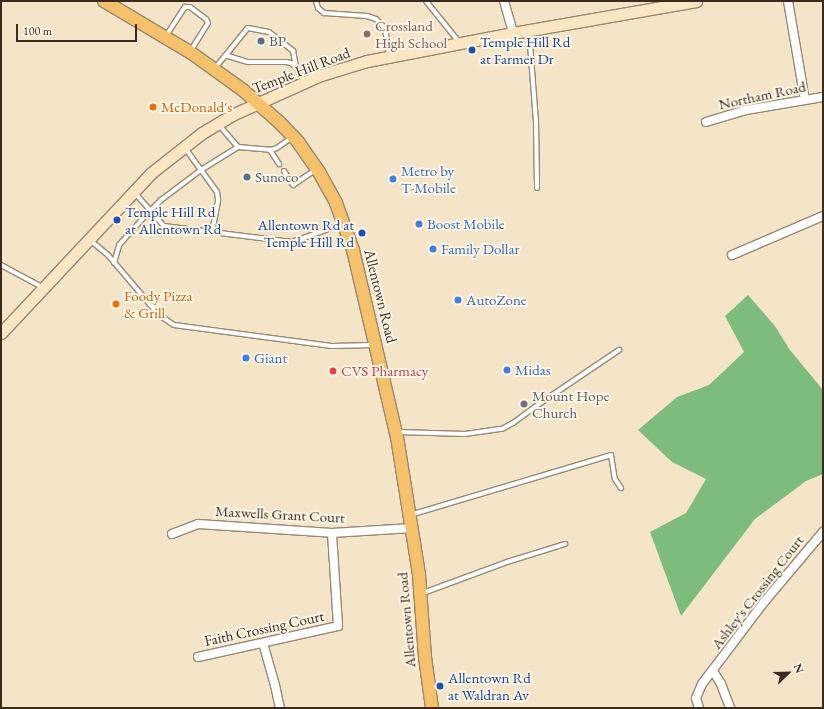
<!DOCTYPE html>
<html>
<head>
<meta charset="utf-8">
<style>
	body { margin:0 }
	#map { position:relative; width:824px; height:709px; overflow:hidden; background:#f4e5c9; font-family:"EB Garamond",serif }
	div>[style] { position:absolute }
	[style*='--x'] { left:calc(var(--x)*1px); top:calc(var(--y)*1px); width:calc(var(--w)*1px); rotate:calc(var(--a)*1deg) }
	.forest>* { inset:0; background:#7ebc7d }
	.roads { filter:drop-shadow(1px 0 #988874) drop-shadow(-1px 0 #988874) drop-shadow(0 1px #988874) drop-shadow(0 -1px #988874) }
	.service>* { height:4px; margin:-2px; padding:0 2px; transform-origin:2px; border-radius:2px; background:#fff }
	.minor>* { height:8px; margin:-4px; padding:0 4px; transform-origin:4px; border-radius:4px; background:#fff }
	.secondary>* { height:11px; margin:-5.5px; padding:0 5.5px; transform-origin:5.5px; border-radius:5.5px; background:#fbe6c4 }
	.primary>* { height:12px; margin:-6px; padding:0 6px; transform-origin:6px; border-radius:6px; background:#f5c16b }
	.dots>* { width:11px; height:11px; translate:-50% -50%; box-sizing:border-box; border:2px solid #fcf5e5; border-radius:50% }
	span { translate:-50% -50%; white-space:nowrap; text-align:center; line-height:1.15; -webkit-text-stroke:4px #fcf5e5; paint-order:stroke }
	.education-label { font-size:15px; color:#785e54 }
	.left { translate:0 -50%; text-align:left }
	.service-label { font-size:15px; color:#4e5e75 }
	.transit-label { font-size:15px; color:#164399 }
	.right { translate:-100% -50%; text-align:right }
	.street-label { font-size:15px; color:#3b2a1e }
	.food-label { font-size:15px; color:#c56008 }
	.shop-label { font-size:15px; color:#366cbe }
	.health-label { font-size:15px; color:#be3a42 }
	.worship-label { font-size:15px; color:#5b616d }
	.frame { position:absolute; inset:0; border:2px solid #3b2a1e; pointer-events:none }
	.north { position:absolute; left:768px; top:653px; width:40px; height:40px; -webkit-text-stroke:3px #fcf5e5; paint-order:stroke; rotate:67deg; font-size:11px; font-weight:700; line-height:16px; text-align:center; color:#3b2a1e }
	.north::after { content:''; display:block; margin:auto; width:14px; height:18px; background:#3b2a1e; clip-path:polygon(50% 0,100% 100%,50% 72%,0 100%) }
	.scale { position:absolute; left:16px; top:24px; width:121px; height:18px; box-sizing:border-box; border:2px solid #3b2a1e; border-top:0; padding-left:5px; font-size:12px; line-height:14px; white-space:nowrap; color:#3b2a1e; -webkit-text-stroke:3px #fcf5e5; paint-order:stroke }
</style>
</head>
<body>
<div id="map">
	<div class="forest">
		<div style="clip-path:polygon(748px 295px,775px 326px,790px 350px,823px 390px,823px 474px,806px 481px,755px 519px,681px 616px,650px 532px,686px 513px,706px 479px,672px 462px,638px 430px,677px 397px,709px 385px,744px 352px,725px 316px)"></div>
	</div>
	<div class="roads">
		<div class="service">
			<div style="--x:316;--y:1;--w:7;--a:74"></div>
			<div style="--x:318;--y:8;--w:8;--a:40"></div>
			<div style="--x:324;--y:13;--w:43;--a:4"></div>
			<div style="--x:367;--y:16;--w:9;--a:18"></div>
			<div style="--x:376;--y:19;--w:8;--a:45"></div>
			<div style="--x:382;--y:25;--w:10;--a:66"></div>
			<div style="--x:386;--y:34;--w:22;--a:82"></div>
			<div style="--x:426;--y:1;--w:53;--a:51.2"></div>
			<div style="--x:529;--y:31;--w:90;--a:85.6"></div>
			<div style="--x:536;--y:121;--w:67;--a:89.1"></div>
			<div style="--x:166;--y:36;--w:35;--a:-57"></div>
			<div style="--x:185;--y:7;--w:5;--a:0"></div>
			<div style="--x:190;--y:7;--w:20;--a:37"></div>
			<div style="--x:206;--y:19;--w:4;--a:63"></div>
			<div style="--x:208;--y:23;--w:32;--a:122"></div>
			<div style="--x:225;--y:56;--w:36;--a:-51"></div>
			<div style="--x:248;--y:28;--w:21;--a:11"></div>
			<div style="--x:269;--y:32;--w:31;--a:38"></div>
			<div style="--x:293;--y:51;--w:16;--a:79"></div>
			<div style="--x:214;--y:69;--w:17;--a:-50"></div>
			<div style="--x:225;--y:56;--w:3;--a:0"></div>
			<div style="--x:228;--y:56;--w:21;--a:17"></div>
			<div style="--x:248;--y:62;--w:38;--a:0"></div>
			<div style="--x:286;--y:62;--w:5;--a:11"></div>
			<div style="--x:291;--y:63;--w:8;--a:40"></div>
			<div style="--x:297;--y:68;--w:16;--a:63"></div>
			<div style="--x:218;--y:124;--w:30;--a:49"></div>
			<div style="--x:270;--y:150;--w:17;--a:57"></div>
			<div style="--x:284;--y:171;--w:17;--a:57"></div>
			<div style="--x:293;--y:185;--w:27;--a:-34"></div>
			<div style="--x:134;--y:192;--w:45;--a:48.6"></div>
			<div style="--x:164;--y:226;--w:129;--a:7.1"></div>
			<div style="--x:292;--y:242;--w:53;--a:-19.8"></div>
			<div style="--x:212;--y:232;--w:33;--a:-79"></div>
			<div style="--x:218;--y:200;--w:8;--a:-97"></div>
			<div style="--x:217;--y:192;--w:27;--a:-126"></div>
			<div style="--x:201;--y:170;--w:44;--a:-31.9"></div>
			<div style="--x:238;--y:147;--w:32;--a:5"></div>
			<div style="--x:270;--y:150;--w:7;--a:-16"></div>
			<div style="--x:277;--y:148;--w:19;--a:-36"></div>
			<div style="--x:90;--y:240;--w:23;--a:40"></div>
			<div style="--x:108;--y:255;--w:77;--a:49.7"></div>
			<div style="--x:158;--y:314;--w:19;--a:35"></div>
			<div style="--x:174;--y:325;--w:159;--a:7.6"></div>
			<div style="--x:332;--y:346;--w:41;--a:-1.4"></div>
			<div style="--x:114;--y:263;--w:19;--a:-74"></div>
			<div style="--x:119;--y:245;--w:39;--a:-48"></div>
			<div style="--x:145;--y:216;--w:23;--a:-45"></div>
			<div style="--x:161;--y:200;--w:50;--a:-36.9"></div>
			<div style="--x:201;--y:170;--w:27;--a:-126"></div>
			<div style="--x:1;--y:265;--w:47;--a:28.2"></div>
			<div style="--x:398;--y:432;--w:67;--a:1.7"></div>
			<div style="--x:465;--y:434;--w:37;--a:-8"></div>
			<div style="--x:502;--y:429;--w:13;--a:-29"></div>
			<div style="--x:513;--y:423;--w:32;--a:-36"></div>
			<div style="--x:539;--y:404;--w:97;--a:-34"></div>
			<div style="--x:410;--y:515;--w:210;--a:-16.6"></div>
			<div style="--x:611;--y:455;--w:24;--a:81"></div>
			<div style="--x:615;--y:479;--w:11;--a:56"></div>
			<div style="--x:423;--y:593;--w:90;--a:-20.3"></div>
			<div style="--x:507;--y:562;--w:61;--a:-17.2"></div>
		</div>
		<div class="minor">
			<div style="--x:504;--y:1;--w:33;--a:74"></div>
			<div style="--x:788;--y:1;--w:100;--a:80.3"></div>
			<div style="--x:706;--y:122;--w:42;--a:-16.7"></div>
			<div style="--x:746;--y:110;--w:78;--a:-9.6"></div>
			<div style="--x:732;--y:255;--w:99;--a:-23.2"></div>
			<div style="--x:172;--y:534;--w:28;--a:-21"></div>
			<div style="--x:198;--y:524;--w:134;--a:3.8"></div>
			<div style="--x:332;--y:533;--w:80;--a:-3.6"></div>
			<div style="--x:263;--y:643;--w:44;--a:74.1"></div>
			<div style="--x:275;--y:685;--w:24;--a:78"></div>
			<div style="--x:198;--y:657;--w:143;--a:-12.5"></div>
			<div style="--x:338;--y:626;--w:93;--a:-93.7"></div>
			<div style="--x:713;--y:671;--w:15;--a:58"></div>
			<div style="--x:721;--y:684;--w:26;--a:69"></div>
			<div style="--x:699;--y:708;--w:10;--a:-107"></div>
			<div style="--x:696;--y:698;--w:15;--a:-67"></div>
			<div style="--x:702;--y:684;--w:103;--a:-52.9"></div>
			<div style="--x:764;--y:602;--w:92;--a:-49.9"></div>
		</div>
		<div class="secondary">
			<div style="--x:1;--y:333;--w:219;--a:-46.8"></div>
			<div style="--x:151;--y:173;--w:65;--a:-38.1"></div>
			<div style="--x:202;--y:133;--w:37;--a:-31"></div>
			<div style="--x:234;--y:114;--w:92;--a:-24.3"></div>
			<div style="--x:318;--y:76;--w:51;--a:-17"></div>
			<div style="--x:367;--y:61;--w:149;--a:-10.9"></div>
			<div style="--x:513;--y:33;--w:186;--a:-9.9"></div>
		</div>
		<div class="primary">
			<div style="--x:104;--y:1;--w:100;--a:30.7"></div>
			<div style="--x:190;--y:52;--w:67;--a:35.8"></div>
			<div style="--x:244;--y:91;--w:47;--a:41.5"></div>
			<div style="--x:279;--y:122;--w:28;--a:46"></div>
			<div style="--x:298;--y:142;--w:37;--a:55"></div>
			<div style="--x:319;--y:172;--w:35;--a:61"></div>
			<div style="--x:336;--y:203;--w:50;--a:70.1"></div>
			<div style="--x:353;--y:250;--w:192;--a:76.8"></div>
			<div style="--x:397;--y:437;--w:140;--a:80.9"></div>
			<div style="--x:419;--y:575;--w:82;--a:85.8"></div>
			<div style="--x:425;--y:657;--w:51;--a:82.2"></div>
		</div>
	</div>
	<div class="dots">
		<div style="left:367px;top:34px;background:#8d6e63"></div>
		<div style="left:261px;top:41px;background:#5c6f8a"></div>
		<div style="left:472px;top:50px;background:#1a4fb4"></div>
		<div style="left:153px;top:107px;background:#e8710a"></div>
		<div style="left:247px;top:177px;background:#5c6f8a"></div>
		<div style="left:393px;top:179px;background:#3f7fe0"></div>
		<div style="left:117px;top:220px;background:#1a4fb4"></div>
		<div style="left:419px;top:224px;background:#3f7fe0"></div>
		<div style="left:362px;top:233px;background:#1a4fb4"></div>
		<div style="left:433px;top:249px;background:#3f7fe0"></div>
		<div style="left:458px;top:300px;background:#3f7fe0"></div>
		<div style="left:116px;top:304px;background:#e8710a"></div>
		<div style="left:246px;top:358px;background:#3f7fe0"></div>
		<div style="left:507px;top:370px;background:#3f7fe0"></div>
		<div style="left:333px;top:371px;background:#e0444e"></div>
		<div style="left:524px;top:404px;background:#6b7280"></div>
		<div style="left:440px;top:686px;background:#1a4fb4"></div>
	</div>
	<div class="education-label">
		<span class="left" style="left:375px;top:34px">Crossland<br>High School</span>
	</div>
	<div class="service-label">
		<span class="left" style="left:269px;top:41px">BP</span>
		<span class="left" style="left:255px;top:177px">Sunoco</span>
	</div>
	<div class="transit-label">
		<span class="left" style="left:480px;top:50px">Temple Hill Rd<br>at Farmer Dr</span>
		<span class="left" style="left:125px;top:220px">Temple Hill Rd<br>at Allentown Rd</span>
		<span class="right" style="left:354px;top:233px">Allentown Rd at<br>Temple Hill Rd</span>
		<span class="left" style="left:448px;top:686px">Allentown Rd<br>at Waldran Av</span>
	</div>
	<div class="street-label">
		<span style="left:301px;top:70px;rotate:-21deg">Temple Hill Road</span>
		<span style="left:762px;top:95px;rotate:-12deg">Northam Road</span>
		<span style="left:381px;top:296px;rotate:76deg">Allentown Road</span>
		<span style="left:280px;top:514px;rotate:3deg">Maxwells Grant Court</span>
		<span style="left:757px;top:592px;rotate:-52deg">Ashley's Crossing Court</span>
		<span style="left:406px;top:620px;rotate:-95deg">Allentown Road</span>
		<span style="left:264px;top:628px;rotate:-12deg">Faith Crossing Court</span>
	</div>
	<div class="food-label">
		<span class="left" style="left:161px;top:107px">McDonald's</span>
		<span class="left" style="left:124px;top:304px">Foody Pizza<br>&amp; Grill</span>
	</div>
	<div class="shop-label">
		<span class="left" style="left:401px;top:179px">Metro by<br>T-Mobile</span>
		<span class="left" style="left:427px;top:224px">Boost Mobile</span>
		<span class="left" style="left:441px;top:249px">Family Dollar</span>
		<span class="left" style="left:466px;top:300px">AutoZone</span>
		<span class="left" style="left:254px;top:358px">Giant</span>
		<span class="left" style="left:515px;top:370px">Midas</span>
	</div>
	<div class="health-label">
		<span class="left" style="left:341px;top:371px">CVS Pharmacy</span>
	</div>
	<div class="worship-label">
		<span class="left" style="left:532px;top:404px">Mount Hope<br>Church</span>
	</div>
	<div class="frame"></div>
	<div class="north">N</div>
	<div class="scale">100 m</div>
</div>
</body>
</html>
